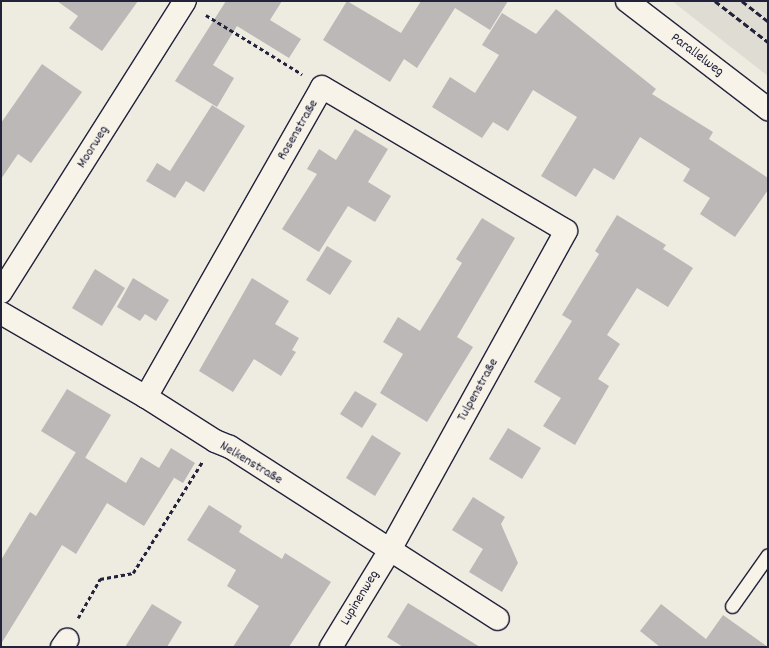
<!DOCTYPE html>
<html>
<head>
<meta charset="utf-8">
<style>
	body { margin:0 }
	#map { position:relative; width:769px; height:648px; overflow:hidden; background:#eeebe1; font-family:Dekko,sans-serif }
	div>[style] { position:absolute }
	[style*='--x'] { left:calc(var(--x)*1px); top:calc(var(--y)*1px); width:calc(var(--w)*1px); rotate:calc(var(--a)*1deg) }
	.built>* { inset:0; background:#dfdcd4 }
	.building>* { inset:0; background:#bbb8b7 }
	.path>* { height:2.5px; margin-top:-1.25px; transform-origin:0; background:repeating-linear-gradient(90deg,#22223b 0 4px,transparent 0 7px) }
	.roads { filter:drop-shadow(1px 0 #22223b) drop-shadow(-1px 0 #22223b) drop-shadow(0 1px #22223b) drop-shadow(0 -1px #22223b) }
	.service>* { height:13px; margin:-6.5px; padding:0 6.5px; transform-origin:6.5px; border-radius:6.5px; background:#f7f3e8 }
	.minor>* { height:22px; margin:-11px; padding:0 11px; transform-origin:11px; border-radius:11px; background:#f7f3e8 }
	.rail>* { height:3px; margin-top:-1.5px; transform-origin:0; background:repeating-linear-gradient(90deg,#22223b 0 6px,transparent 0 9px) }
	span { translate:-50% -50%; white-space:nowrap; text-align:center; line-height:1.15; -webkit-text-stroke:3px #f7f3e8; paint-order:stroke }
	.street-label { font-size:14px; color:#22223b }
	.frame { position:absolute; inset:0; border:2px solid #22223b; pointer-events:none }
</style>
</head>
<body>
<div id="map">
	<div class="built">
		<div style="clip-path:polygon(672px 1px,768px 1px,768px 76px)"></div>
	</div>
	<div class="building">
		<div style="clip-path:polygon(57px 1px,138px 1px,102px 51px,69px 28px,78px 16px)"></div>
		<div style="clip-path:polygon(226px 1px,282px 1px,270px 20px,301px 39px,289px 58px,237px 26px,213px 65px,234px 78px,217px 107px,175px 81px)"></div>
		<div style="clip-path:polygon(347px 1px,401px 33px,421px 1px,508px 1px,490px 30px,455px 8px,417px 68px,404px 59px,390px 82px,323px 40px)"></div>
		<div style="clip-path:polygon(556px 9px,656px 89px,652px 94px,713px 132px,709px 139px,768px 178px,768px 190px,735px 237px,700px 214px,710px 198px,683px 181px,690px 169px,640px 137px,614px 180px,594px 168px,576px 197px,541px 176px,577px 117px,533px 90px,508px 131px,493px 122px,482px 138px,432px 107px,450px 77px,475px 93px,499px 55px,482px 45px,502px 13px,536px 34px)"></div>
		<div style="clip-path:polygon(42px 64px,82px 92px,31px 163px,18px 154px,1px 179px,1px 123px)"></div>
		<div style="clip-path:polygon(212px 105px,245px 126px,204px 192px,186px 181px,175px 198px,146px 181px,157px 163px,170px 171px)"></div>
		<div style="clip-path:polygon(355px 129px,388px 149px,368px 182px,391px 196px,375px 222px,348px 206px,319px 252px,282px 229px,317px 174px,307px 169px,319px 149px,336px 160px)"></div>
		<div style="clip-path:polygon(617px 215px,666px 245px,663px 249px,693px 268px,668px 307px,637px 288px,607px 335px,620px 344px,598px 379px,609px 386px,575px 445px,543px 426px,561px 398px,534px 382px,572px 321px,562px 315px,599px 254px,595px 251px)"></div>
		<div style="clip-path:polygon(482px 218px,515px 238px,457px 337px,473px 347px,427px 422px,380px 393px,403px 354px,383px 342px,398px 317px,420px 331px,462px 263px,456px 259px)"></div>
		<div style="clip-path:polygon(327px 246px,352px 261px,330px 295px,306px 280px)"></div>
		<div style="clip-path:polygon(95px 269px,125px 288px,102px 326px,72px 308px)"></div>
		<div style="clip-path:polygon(133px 278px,169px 300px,156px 321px,145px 314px,140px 321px,117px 307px)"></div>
		<div style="clip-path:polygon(252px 278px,289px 301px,275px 324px,299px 338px,292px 350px,296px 352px,281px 376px,254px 359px,233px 392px,199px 371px)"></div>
		<div style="clip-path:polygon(67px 389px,111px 415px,85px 458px,41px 431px)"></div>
		<div style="clip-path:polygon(355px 391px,377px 404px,362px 428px,340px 414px)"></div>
		<div style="clip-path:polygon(508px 428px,541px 448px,522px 479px,489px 459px)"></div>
		<div style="clip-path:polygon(372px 435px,401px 453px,375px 496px,346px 478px)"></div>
		<div style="clip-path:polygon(171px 448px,195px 463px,183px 483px,171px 476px,174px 478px,144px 526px,107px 503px,76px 554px,62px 545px,1px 644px,1px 560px,30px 512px,36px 516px,76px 452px,126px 483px,141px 457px,159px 468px)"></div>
		<div style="clip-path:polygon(473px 497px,505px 517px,501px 524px,518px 563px,502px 592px,469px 572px,483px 549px,452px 530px)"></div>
		<div style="clip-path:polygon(209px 505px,242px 526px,239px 532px,282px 559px,285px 553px,331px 582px,289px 647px,233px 647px,259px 606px,227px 586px,236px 570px,187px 540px)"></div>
		<div style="clip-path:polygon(408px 603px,480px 647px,403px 647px,387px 637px)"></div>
		<div style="clip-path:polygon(152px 604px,182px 622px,167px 647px,125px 647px)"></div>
		<div style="clip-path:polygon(661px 604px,706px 639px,723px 615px,768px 647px,660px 647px,640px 631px)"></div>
	</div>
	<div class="path">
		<div style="--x:206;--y:15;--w:113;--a:31.6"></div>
		<div style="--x:78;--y:618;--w:45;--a:-60.6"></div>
		<div style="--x:100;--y:579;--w:34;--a:-10"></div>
		<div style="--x:133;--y:573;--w:131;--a:-58.1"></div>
	</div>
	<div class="roads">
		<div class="service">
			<div style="--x:732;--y:606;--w:62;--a:-54.8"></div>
		</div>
		<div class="minor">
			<div style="--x:627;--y:1;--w:178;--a:37.5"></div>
			<div style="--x:1;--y:292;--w:344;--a:-57.7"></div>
			<div style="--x:1;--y:313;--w:168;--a:30.1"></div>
			<div style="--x:146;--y:397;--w:82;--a:32.5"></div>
			<div style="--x:215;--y:441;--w:16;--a:22"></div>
			<div style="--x:230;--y:447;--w:318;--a:32.7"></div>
			<div style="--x:146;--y:397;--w:356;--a:-60.4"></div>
			<div style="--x:322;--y:87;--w:283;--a:30.5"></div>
			<div style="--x:566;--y:231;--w:364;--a:118.9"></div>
			<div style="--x:390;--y:550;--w:114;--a:121.3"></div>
			<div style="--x:62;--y:647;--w:9;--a:-54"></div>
		</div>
	</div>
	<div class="rail">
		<div style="--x:715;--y:1;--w:67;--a:37.7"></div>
		<div style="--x:742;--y:1;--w:33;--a:38"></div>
	</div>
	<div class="street-label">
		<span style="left:697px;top:55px;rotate:37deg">Parallelweg</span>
		<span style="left:298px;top:130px;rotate:-60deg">Rosenstraße</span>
		<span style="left:93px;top:147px;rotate:-58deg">Moorweg</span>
		<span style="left:478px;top:390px;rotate:-61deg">Tulpenstraße</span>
		<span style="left:251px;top:463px;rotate:31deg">Nelkenstraße</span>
		<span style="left:360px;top:598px;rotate:-59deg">Lupinenweg</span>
	</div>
	<div class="frame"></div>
</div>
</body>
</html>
